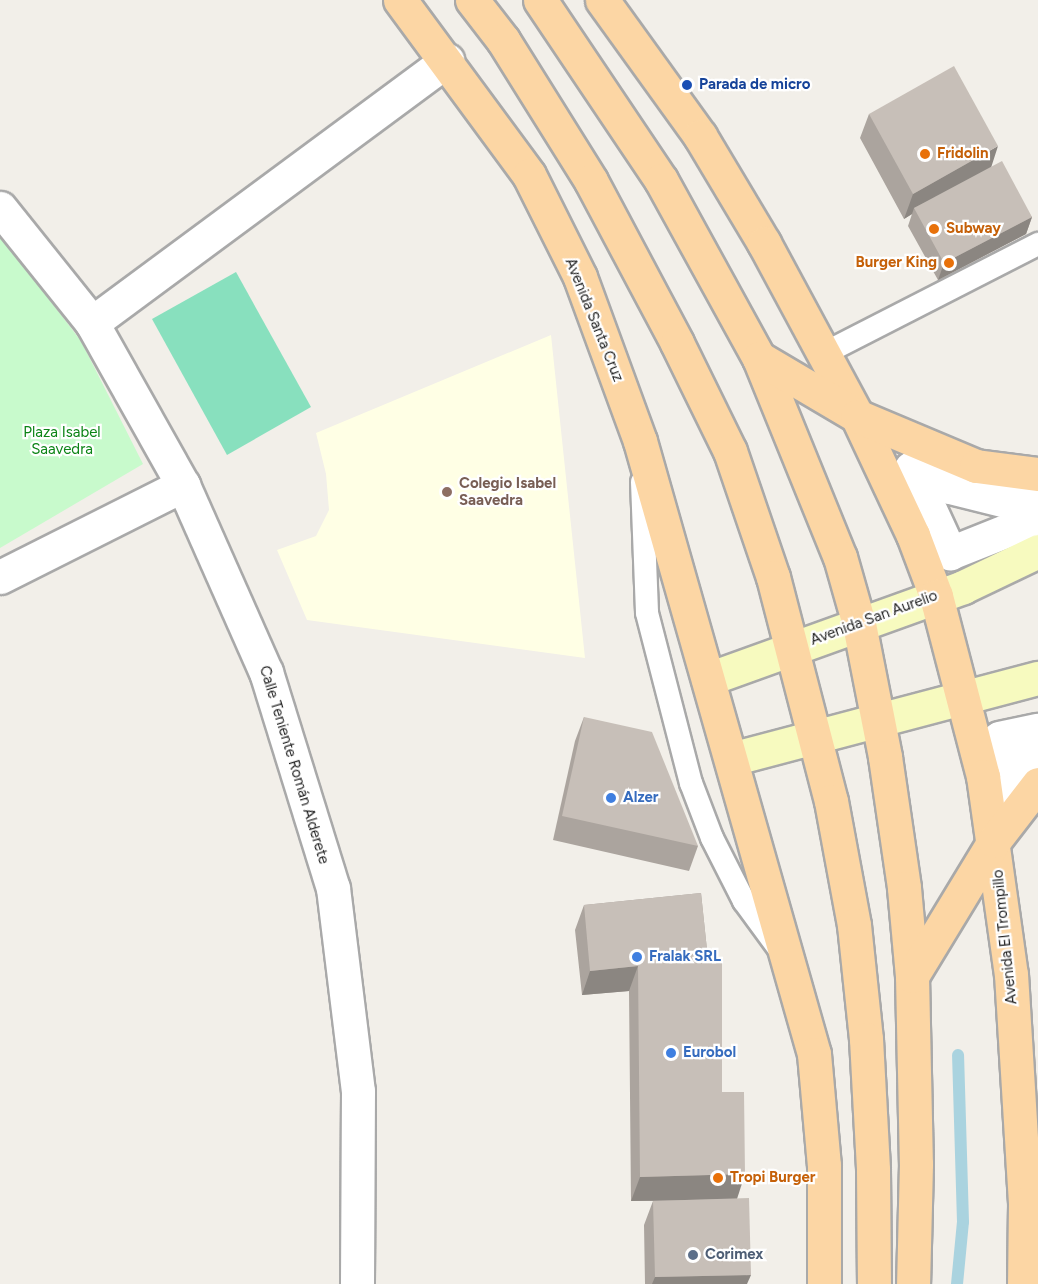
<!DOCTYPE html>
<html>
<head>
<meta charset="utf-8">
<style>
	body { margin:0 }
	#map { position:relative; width:1038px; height:1284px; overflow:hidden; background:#f2efe9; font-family:Figtree,sans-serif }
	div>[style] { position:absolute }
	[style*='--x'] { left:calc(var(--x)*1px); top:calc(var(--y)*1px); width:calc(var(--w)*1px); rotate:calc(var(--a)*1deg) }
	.education>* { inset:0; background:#ffffe5 }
	.park>* { inset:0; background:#c8facc }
	.pitch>* { inset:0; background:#88e0be }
	.stream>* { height:12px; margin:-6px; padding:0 6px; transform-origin:6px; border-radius:6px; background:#aad3df }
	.roads { filter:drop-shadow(2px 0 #a9a9a9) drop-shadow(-2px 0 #a9a9a9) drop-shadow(0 2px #a9a9a9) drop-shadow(0 -2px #a9a9a9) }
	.service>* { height:22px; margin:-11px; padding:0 11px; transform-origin:11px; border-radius:11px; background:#fff }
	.pedestrian>* { height:33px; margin:-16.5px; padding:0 16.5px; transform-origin:16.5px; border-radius:16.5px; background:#fff }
	.minor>* { height:33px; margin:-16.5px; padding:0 16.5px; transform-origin:16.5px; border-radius:16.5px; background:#fff }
	.secondary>* { height:33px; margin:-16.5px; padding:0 16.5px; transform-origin:16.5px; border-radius:16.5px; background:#f7fabf }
	.primary>* { height:33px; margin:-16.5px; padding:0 16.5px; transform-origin:16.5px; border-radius:16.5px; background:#fcd6a4 }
	.wall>* { inset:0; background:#aba49e }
	.shaded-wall>* { inset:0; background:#8b8681 }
	.building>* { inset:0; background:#c7bfb8 }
	.dots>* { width:16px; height:16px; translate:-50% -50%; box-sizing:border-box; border:3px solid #fff; border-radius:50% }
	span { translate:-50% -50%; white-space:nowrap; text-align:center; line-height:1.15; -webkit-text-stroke:4.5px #fff; paint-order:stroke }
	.transit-label { font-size:15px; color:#164399; font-weight:700 }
	.left { translate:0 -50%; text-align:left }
	.food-label { font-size:15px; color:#c56008; font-weight:700 }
	.right { translate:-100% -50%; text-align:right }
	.street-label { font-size:15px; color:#222 }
	.park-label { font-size:15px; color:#0c8416 }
	.education-label { font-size:15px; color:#785e54; font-weight:700 }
	.shop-label { font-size:15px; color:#366cbe; font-weight:700 }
	.service-label { font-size:15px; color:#4e5e75; font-weight:700 }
</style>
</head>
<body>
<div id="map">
	<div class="education">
		<div style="clip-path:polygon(551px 335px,585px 658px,307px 620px,277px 550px,316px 536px,329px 510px,326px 474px,316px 433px)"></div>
	</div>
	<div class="park">
		<div style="clip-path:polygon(0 235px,81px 341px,143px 464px,0 548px)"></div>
	</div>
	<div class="pitch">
		<div style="clip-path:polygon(236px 272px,311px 407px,227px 455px,152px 319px)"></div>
	</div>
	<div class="stream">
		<div style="--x:957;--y:1284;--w:62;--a:-84.5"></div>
		<div style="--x:963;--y:1222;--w:167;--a:-91.7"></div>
	</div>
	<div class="roads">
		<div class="service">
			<div style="--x:823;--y:354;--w:242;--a:-27.1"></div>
			<div style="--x:642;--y:482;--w:131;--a:87.8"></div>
			<div style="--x:647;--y:613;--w:176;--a:75.5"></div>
			<div style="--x:691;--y:783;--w:59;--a:69.1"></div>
			<div style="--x:712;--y:838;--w:71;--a:63.1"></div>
			<div style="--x:744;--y:901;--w:56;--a:53.7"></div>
		</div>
		<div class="pedestrian">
			<div style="--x:1038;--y:502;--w:28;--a:180"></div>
			<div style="--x:1010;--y:502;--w:62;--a:-166"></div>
			<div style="--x:950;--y:487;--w:43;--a:-154"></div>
			<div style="--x:911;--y:468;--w:94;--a:65.4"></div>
			<div style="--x:950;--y:553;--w:95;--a:-21.7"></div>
			<div style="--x:1005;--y:791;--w:53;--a:-96.5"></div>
			<div style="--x:999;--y:738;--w:40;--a:-12"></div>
			<div style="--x:1005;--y:791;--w:53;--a:-51.8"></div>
		</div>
		<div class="minor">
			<div style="--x:0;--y:208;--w:147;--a:51.3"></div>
			<div style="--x:92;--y:323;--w:186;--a:60.7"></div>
			<div style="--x:183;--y:485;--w:205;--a:66.1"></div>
			<div style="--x:266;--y:672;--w:226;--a:72.8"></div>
			<div style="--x:333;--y:888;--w:205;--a:83"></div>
			<div style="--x:358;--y:1091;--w:193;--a:90.3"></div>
			<div style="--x:92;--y:323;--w:442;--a:-36.5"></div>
			<div style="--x:0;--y:577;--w:205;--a:-26.7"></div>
		</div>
		<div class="secondary">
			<div style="--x:708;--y:679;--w:271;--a:-19.8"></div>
			<div style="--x:963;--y:587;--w:83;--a:-25.6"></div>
			<div style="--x:731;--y:759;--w:318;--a:-14.8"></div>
		</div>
		<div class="primary">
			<div style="--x:400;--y:0;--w:217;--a:53.6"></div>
			<div style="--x:529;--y:175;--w:114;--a:63.4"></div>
			<div style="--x:580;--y:277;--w:175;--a:69.9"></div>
			<div style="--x:640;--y:441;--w:637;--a:74.15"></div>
			<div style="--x:814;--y:1054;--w:111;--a:84.9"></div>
			<div style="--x:824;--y:1165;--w:119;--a:90"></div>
			<div style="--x:472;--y:0;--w:51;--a:52.2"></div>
			<div style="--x:503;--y:40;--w:166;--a:58"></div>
			<div style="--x:591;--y:181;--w:183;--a:62"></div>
			<div style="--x:677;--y:343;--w:120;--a:63.9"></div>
			<div style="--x:730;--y:451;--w:133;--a:71.2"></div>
			<div style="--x:773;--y:577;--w:231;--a:75.5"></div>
			<div style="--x:831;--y:801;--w:126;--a:79.5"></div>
			<div style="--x:854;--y:925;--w:115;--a:84"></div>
			<div style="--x:866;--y:1039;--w:131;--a:86.9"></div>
			<div style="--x:873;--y:1170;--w:114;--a:89.5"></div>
			<div style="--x:540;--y:0;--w:217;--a:56.1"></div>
			<div style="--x:661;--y:180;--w:203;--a:61.2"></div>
			<div style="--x:759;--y:358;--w:215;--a:67.9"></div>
			<div style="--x:840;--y:557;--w:70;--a:74.2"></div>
			<div style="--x:859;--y:624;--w:136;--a:78.9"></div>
			<div style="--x:885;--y:757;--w:132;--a:81.7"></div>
			<div style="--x:904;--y:888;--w:88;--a:84.8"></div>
			<div style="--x:912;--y:976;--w:188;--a:88.8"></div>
			<div style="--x:916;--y:1164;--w:120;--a:91.4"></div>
			<div style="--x:602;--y:0;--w:168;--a:54.2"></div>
			<div style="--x:700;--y:136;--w:125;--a:59.1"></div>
			<div style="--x:764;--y:243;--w:196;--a:61.7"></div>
			<div style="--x:857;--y:416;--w:132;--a:64.8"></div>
			<div style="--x:913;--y:535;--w:65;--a:69.3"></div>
			<div style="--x:936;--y:596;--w:186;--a:75.4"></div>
			<div style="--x:983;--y:776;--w:200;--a:82"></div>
			<div style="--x:1011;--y:974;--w:230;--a:86.5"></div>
			<div style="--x:1025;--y:1204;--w:80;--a:90.7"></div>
			<div style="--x:759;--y:358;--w:114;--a:30.6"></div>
			<div style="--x:857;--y:416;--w:129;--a:22.8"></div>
			<div style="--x:976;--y:466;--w:63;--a:7.4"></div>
			<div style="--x:912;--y:976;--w:158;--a:-58.7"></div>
			<div style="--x:994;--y:841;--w:72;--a:-52.3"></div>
		</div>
	</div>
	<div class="wall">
		<div style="clip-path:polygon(869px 114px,991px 167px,1032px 217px,1026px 234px,938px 280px,908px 226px,912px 214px,904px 219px,860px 138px)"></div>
		<div style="clip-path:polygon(584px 717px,698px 846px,689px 871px,553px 840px,575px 741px)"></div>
		<div style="clip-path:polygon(701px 893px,722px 1092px,747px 1284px,645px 1284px,644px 1225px,653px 1201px,631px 1201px,629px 991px,582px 995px,575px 930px,584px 905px)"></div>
	</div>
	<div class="shaded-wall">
		<div style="clip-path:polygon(998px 146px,990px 171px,914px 208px,912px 214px,904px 219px,913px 194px)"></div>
		<div style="clip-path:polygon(1032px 217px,1026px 234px,938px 280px,944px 263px)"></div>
		<div style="clip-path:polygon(638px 966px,629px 991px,582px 995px,590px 971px)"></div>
		<div style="clip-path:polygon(745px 1174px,737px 1199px,631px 1201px,640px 1177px)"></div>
		<div style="clip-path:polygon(751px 1275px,747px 1284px,652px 1284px,655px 1277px)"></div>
	</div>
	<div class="building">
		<div style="clip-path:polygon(954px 66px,998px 146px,913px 194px,869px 114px)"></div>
		<div style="clip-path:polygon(1002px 161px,1032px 217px,944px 263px,914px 208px)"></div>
		<div style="clip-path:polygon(584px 717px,652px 732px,698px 846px,562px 816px)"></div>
		<div style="clip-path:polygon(701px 893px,708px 959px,722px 959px,722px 1092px,744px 1092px,745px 1174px,640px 1177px,638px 966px,590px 971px,584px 905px)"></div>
		<div style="clip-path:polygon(749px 1198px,751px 1275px,655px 1277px,653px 1201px)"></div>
	</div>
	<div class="dots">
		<div style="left:687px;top:85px;background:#1a4fb4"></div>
		<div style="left:925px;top:154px;background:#e8710a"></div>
		<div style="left:934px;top:229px;background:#e8710a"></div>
		<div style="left:949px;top:263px;background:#e8710a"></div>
		<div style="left:447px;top:492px;background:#8d6e63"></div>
		<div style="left:611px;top:798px;background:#3f7fe0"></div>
		<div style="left:637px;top:957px;background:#3f7fe0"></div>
		<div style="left:671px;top:1053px;background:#3f7fe0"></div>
		<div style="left:718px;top:1178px;background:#e8710a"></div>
		<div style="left:693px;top:1255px;background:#5c6f8a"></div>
	</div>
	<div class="transit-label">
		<span class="left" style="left:699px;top:85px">Parada de micro</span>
	</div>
	<div class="food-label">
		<span class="left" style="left:937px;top:154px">Fridolin</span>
		<span class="left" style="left:946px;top:229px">Subway</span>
		<span class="right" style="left:937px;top:263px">Burger King</span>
		<span class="left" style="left:730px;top:1178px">Tropi Burger</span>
	</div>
	<div class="street-label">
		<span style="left:594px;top:320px;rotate:68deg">Avenida Santa Cruz</span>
		<span style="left:874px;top:618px;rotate:-20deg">Avenida San Aurelio</span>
		<span style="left:294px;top:765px;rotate:73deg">Calle Teniente Román Alderete</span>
		<span style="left:1005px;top:937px;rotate:-96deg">Avenida El Trompillo</span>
	</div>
	<div class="park-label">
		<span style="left:62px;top:441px">Plaza Isabel<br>Saavedra</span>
	</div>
	<div class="education-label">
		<span class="left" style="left:459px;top:492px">Colegio Isabel<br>Saavedra</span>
	</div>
	<div class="shop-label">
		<span class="left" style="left:623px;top:798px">Alzer</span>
		<span class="left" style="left:649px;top:957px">Fralak SRL</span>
		<span class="left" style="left:683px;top:1053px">Eurobol</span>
	</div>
	<div class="service-label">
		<span class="left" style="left:705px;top:1255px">Corimex</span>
	</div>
</div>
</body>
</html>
